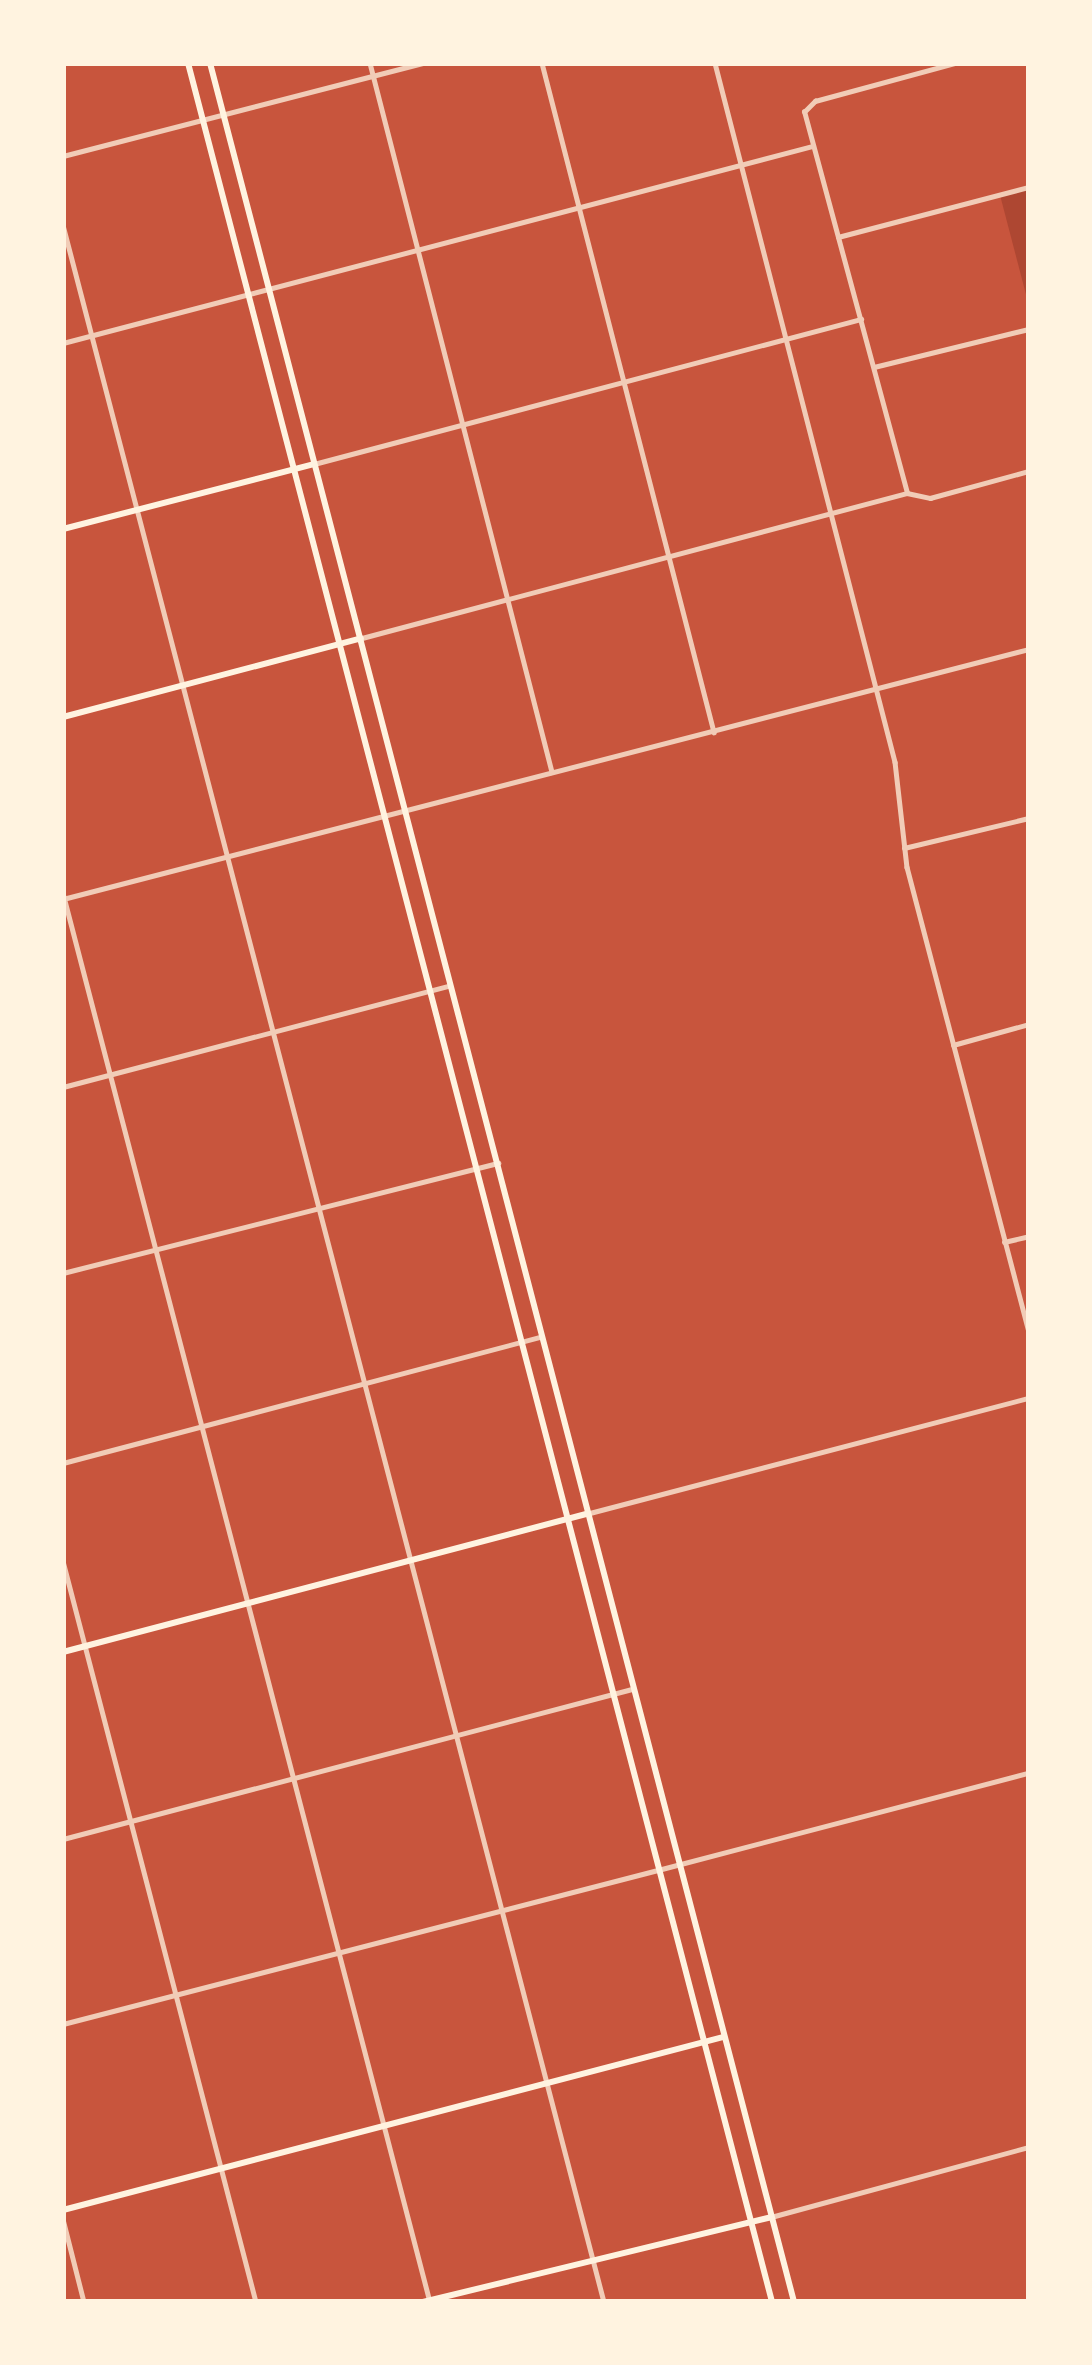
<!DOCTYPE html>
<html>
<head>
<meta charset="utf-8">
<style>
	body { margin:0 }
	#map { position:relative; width:1092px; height:2365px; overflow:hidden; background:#c8553d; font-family:"Open Sans",sans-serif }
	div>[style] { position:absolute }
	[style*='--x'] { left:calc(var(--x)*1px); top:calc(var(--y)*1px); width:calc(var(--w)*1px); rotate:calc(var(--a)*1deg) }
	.green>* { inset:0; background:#ae4732 }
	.minor>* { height:4.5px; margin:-2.25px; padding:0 2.25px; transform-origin:2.25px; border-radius:2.25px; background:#f1ccb7 }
	.tertiary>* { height:4.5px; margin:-2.25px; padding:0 2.25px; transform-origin:2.25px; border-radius:2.25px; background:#f1ccb7 }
	.secondary>* { height:6px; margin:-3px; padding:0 3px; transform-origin:3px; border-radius:3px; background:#fff3e0 }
	.primary>* { height:6px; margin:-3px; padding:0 3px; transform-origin:3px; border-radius:3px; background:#fff3e0 }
	.trunk>* { height:6px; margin:-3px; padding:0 3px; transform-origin:3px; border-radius:3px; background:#fff3e0 }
	span { translate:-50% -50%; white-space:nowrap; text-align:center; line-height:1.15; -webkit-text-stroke:9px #fff3e0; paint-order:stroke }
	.frame { position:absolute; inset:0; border:66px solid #fff3e0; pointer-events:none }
</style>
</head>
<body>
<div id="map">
	<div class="green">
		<div style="clip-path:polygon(1029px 187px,1029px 306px,1000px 195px)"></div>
	</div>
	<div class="minor">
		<div style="--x:370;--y:63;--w:732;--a:75.6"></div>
		<div style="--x:542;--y:63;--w:691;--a:75.58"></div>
		<div style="--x:63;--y:156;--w:371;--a:-14.5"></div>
		<div style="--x:63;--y:225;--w:2146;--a:75.4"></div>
		<div style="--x:838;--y:237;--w:197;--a:-14.7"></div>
		<div style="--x:63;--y:343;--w:775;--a:-14.72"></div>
		<div style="--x:874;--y:367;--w:160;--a:-13.8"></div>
		<div style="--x:314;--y:464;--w:566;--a:-14.85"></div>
		<div style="--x:907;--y:493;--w:395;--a:-105.1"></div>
		<div style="--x:804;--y:112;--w:16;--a:-45"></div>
		<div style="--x:815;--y:101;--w:145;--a:-15.2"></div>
		<div style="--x:362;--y:638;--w:564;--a:-14.9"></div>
		<div style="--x:907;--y:493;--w:24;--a:12"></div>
		<div style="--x:930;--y:498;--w:103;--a:-15.3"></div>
		<div style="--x:904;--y:848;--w:129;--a:-13.5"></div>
		<div style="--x:63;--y:893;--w:1456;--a:75.4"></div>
		<div style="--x:953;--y:1045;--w:79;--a:-15.4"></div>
		<div style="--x:63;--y:1087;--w:399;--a:-14.7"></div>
		<div style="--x:1004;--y:1242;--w:26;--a:-13"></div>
		<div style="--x:63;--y:1273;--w:449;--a:-14.2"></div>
		<div style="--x:63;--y:1463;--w:494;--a:-14.8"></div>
		<div style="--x:63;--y:1561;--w:766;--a:75.4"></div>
		<div style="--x:63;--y:1839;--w:588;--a:-14.77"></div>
		<div style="--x:63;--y:2024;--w:615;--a:-14.51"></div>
		<div style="--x:771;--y:2217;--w:267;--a:-15.2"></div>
		<div style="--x:63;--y:2219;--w:86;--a:75.8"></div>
	</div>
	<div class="tertiary">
		<div style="--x:715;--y:63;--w:722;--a:75.56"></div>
		<div style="--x:895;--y:762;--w:106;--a:83.5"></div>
		<div style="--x:907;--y:867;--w:481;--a:75.3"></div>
		<div style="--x:63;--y:899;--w:998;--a:-14.51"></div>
		<div style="--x:586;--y:1514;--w:458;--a:-14.7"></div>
		<div style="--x:658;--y:1870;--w:383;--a:-14.7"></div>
	</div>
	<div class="secondary">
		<div style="--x:63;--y:1652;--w:541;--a:-14.78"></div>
	</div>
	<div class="primary">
		<div style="--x:63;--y:529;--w:259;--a:-14.5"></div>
		<div style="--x:63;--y:717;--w:308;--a:-14.8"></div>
		<div style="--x:63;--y:2210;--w:682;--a:-14.69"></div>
		<div style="--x:423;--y:2302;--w:358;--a:-13.7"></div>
	</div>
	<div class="trunk">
		<div style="--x:188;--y:63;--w:2314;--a:75.38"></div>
		<div style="--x:210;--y:63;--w:2314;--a:75.38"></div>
	</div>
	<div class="frame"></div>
</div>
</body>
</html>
